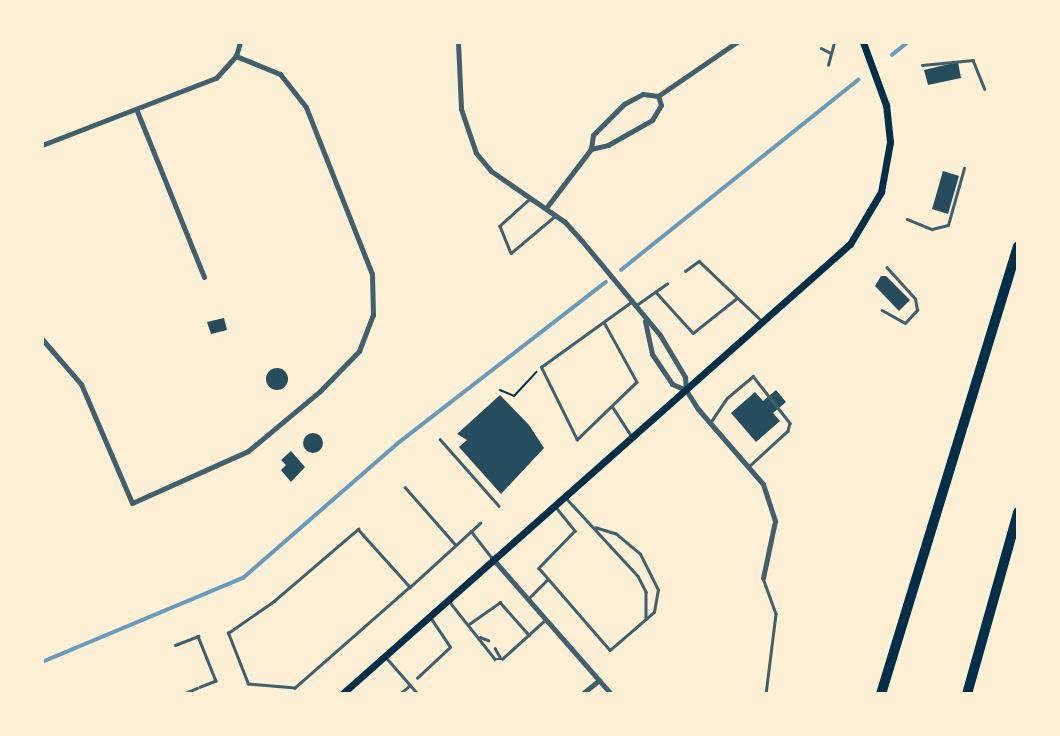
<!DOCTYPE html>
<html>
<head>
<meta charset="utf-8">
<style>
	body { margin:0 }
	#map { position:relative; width:1060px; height:736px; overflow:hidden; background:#fdf0d5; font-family:"Zilla Slab",serif }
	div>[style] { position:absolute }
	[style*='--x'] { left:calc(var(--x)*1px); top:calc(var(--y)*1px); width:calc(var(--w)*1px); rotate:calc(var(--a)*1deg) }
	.stream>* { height:3.5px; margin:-1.75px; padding:0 1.75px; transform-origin:1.75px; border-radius:1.75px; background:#669bbc }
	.building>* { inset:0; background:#264d5e }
	.round { border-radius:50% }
	.path>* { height:2px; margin:-1px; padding:0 1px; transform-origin:1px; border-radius:1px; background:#003049 }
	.service>* { height:2.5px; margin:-1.25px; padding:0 1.25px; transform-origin:1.25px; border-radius:1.25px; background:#3f606c }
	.minor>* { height:5px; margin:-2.5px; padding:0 2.5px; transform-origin:2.5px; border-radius:2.5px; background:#3f606c }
	.secondary>* { height:7px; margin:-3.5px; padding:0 3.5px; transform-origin:3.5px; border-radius:3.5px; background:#003049 }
	.motorway>* { height:10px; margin:-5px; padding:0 5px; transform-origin:5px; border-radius:5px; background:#003049 }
	span { translate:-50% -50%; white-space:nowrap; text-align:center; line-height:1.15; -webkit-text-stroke:7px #fdf0d5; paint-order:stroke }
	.frame { position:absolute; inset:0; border:44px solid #fdf0d5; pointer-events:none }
</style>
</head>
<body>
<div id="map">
	<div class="stream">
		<div style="--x:892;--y:55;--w:21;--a:-39"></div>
		<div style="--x:621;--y:270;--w:304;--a:-38.7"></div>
		<div style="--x:42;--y:662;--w:218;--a:-22.7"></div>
		<div style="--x:243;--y:578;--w:204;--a:-41"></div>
		<div style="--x:397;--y:444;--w:264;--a:-37.8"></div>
	</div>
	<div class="building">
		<div style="clip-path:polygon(958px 62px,961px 78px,928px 85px,924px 70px)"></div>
		<div style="clip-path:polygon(943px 171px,959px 176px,948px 214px,932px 209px)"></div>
		<div style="clip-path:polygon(881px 276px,886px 276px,910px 300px,899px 311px,875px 286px)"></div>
		<div style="clip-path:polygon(224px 318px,227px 330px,211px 334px,207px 322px)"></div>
		<div class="round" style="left:266px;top:368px;width:22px;height:22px"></div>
		<div style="clip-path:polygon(776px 390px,786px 402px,773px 413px,780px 421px,756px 442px,731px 413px,755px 392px,763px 401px)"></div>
		<div style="clip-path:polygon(500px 395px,529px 425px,544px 448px,501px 494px,459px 447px,467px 440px,457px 434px)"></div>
		<div class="round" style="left:303px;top:433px;width:20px;height:20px"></div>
		<div style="clip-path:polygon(291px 451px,305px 467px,291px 482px,281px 470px,286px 465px,281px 460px)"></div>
	</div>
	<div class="path">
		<div style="--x:500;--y:390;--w:15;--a:23"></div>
		<div style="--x:514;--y:396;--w:33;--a:-47"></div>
	</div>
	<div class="service">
		<div style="--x:821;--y:48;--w:11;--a:27"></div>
		<div style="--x:828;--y:65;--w:24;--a:-75"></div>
		<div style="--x:922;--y:65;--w:51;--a:-5.6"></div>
		<div style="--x:973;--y:60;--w:31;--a:68"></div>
		<div style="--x:531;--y:198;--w:42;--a:137.9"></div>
		<div style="--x:500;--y:226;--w:29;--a:68"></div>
		<div style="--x:511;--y:253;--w:59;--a:-40.2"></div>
		<div style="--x:907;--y:219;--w:27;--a:22"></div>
		<div style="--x:932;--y:229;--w:16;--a:-14"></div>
		<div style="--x:948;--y:225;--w:59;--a:-74.3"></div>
		<div style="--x:685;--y:271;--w:17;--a:-36"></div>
		<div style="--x:699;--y:261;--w:87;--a:43.6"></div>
		<div style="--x:656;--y:292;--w:55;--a:47.9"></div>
		<div style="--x:693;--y:333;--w:56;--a:-38.5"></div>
		<div style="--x:635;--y:306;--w:39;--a:-35"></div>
		<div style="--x:882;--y:310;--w:26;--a:29"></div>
		<div style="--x:905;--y:323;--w:18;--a:-47"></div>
		<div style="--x:917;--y:310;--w:11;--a:-100"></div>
		<div style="--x:915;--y:299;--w:42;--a:-132.1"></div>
		<div style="--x:604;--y:322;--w:68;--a:61.2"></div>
		<div style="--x:637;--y:382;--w:83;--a:136"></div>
		<div style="--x:577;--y:440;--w:81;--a:-116.3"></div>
		<div style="--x:541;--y:367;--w:111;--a:-35.8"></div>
		<div style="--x:612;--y:406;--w:35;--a:57"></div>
		<div style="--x:710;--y:423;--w:30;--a:-56"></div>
		<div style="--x:727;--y:398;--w:34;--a:-40"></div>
		<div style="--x:753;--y:376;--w:60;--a:51.8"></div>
		<div style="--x:790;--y:423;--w:8;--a:104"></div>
		<div style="--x:788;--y:431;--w:52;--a:137.4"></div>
		<div style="--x:440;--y:439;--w:89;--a:48.6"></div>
		<div style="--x:405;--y:487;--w:77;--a:48.7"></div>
		<div style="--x:567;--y:499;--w:105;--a:47.3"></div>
		<div style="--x:638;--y:576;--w:18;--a:63"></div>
		<div style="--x:646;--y:592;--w:27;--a:90"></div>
		<div style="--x:555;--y:506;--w:32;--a:51"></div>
		<div style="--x:575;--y:531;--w:52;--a:134.2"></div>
		<div style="--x:539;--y:568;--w:108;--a:49.1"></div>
		<div style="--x:610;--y:650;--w:58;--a:-40.8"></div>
		<div style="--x:654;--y:612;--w:22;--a:-80"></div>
		<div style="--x:658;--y:590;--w:40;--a:-116.6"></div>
		<div style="--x:640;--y:554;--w:31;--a:-140"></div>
		<div style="--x:616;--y:534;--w:21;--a:-163"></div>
		<div style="--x:471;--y:531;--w:34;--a:52"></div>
		<div style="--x:763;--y:578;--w:38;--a:70"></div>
		<div style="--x:776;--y:614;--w:81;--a:97.1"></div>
		<div style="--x:410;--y:587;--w:153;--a:138.7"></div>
		<div style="--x:295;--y:688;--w:47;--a:-175.1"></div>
		<div style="--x:248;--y:684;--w:55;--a:-111.4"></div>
		<div style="--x:228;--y:633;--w:56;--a:-34.8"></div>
		<div style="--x:274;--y:601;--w:111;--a:-40.6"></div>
		<div style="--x:358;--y:529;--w:78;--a:48.1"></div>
		<div style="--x:410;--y:587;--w:95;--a:-42.4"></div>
		<div style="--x:528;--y:599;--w:28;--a:-45"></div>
		<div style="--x:449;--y:601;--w:74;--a:51.6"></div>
		<div style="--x:495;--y:659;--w:7;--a:0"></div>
		<div style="--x:502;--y:659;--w:58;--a:-42.2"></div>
		<div style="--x:469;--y:624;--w:38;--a:-35"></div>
		<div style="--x:500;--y:602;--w:44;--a:48.7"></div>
		<div style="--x:480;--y:637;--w:9;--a:21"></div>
		<div style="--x:175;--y:645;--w:25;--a:-21"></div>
		<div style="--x:198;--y:636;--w:48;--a:68.2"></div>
		<div style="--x:216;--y:681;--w:17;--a:159"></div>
		<div style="--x:495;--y:648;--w:10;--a:61"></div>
		<div style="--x:385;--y:656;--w:50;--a:49"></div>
		<div style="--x:417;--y:678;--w:45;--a:-43.2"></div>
		<div style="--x:450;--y:647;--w:36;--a:-124"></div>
		<div style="--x:153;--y:694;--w:21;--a:0"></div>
		<div style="--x:183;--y:694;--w:15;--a:-23"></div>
		<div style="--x:400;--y:694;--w:13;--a:-42"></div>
	</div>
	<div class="minor">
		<div style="--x:458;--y:42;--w:67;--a:87.4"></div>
		<div style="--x:461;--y:109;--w:46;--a:71.2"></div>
		<div style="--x:476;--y:153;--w:23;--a:50"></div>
		<div style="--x:491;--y:171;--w:90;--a:34.6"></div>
		<div style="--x:565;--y:222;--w:25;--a:48"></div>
		<div style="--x:582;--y:241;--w:122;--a:50.3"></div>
		<div style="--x:660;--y:335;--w:49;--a:59.2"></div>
		<div style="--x:685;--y:377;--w:13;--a:86"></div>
		<div style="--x:686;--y:390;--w:22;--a:58"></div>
		<div style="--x:698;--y:409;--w:99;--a:49.1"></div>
		<div style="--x:763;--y:484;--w:39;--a:72"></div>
		<div style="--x:775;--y:521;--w:58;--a:101.9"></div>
		<div style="--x:137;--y:111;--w:179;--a:68"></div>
		<div style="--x:42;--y:145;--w:186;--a:-21.1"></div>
		<div style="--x:216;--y:78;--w:30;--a:-48"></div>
		<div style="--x:236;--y:56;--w:15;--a:-74"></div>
		<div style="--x:591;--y:149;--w:14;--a:-82"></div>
		<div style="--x:593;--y:135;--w:44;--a:-45"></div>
		<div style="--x:624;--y:104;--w:21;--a:-28"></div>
		<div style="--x:643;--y:94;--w:15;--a:8"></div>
		<div style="--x:546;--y:208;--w:74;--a:-52.7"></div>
		<div style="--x:591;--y:149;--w:17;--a:-13"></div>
		<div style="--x:608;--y:145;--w:51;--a:-29.6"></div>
		<div style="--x:652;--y:120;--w:17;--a:-59"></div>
		<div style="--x:661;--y:105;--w:9;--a:-108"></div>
		<div style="--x:658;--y:96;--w:96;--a:-34.4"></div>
		<div style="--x:645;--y:321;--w:34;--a:78"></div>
		<div style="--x:652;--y:354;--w:36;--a:56"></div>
		<div style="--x:672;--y:384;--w:15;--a:23"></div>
		<div style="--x:42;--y:339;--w:60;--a:49.1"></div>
		<div style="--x:81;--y:384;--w:129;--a:66.8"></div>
		<div style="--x:132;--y:503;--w:127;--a:-24.1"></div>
		<div style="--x:248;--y:451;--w:94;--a:-39.8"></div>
		<div style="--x:320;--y:391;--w:56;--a:-45.7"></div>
		<div style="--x:359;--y:351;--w:39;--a:-69"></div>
		<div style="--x:373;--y:315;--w:41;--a:-91.4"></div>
		<div style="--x:372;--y:274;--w:180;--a:-111.6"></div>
		<div style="--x:306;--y:107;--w:42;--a:-128.2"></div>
		<div style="--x:280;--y:74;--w:48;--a:-157.8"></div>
		<div style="--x:492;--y:558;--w:181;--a:48.8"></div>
		<div style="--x:582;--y:694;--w:22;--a:-39"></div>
	</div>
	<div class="secondary">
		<div style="--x:342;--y:694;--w:679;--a:-41.54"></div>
		<div style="--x:850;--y:244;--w:61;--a:-59.2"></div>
		<div style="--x:881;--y:192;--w:51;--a:-79.8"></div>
		<div style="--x:890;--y:142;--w:37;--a:-96"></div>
		<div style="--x:886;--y:105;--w:67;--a:-110.1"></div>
	</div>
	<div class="motorway">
		<div style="--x:881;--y:694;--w:468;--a:-73"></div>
		<div style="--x:967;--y:694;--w:189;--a:-74.3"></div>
	</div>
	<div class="frame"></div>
</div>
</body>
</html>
